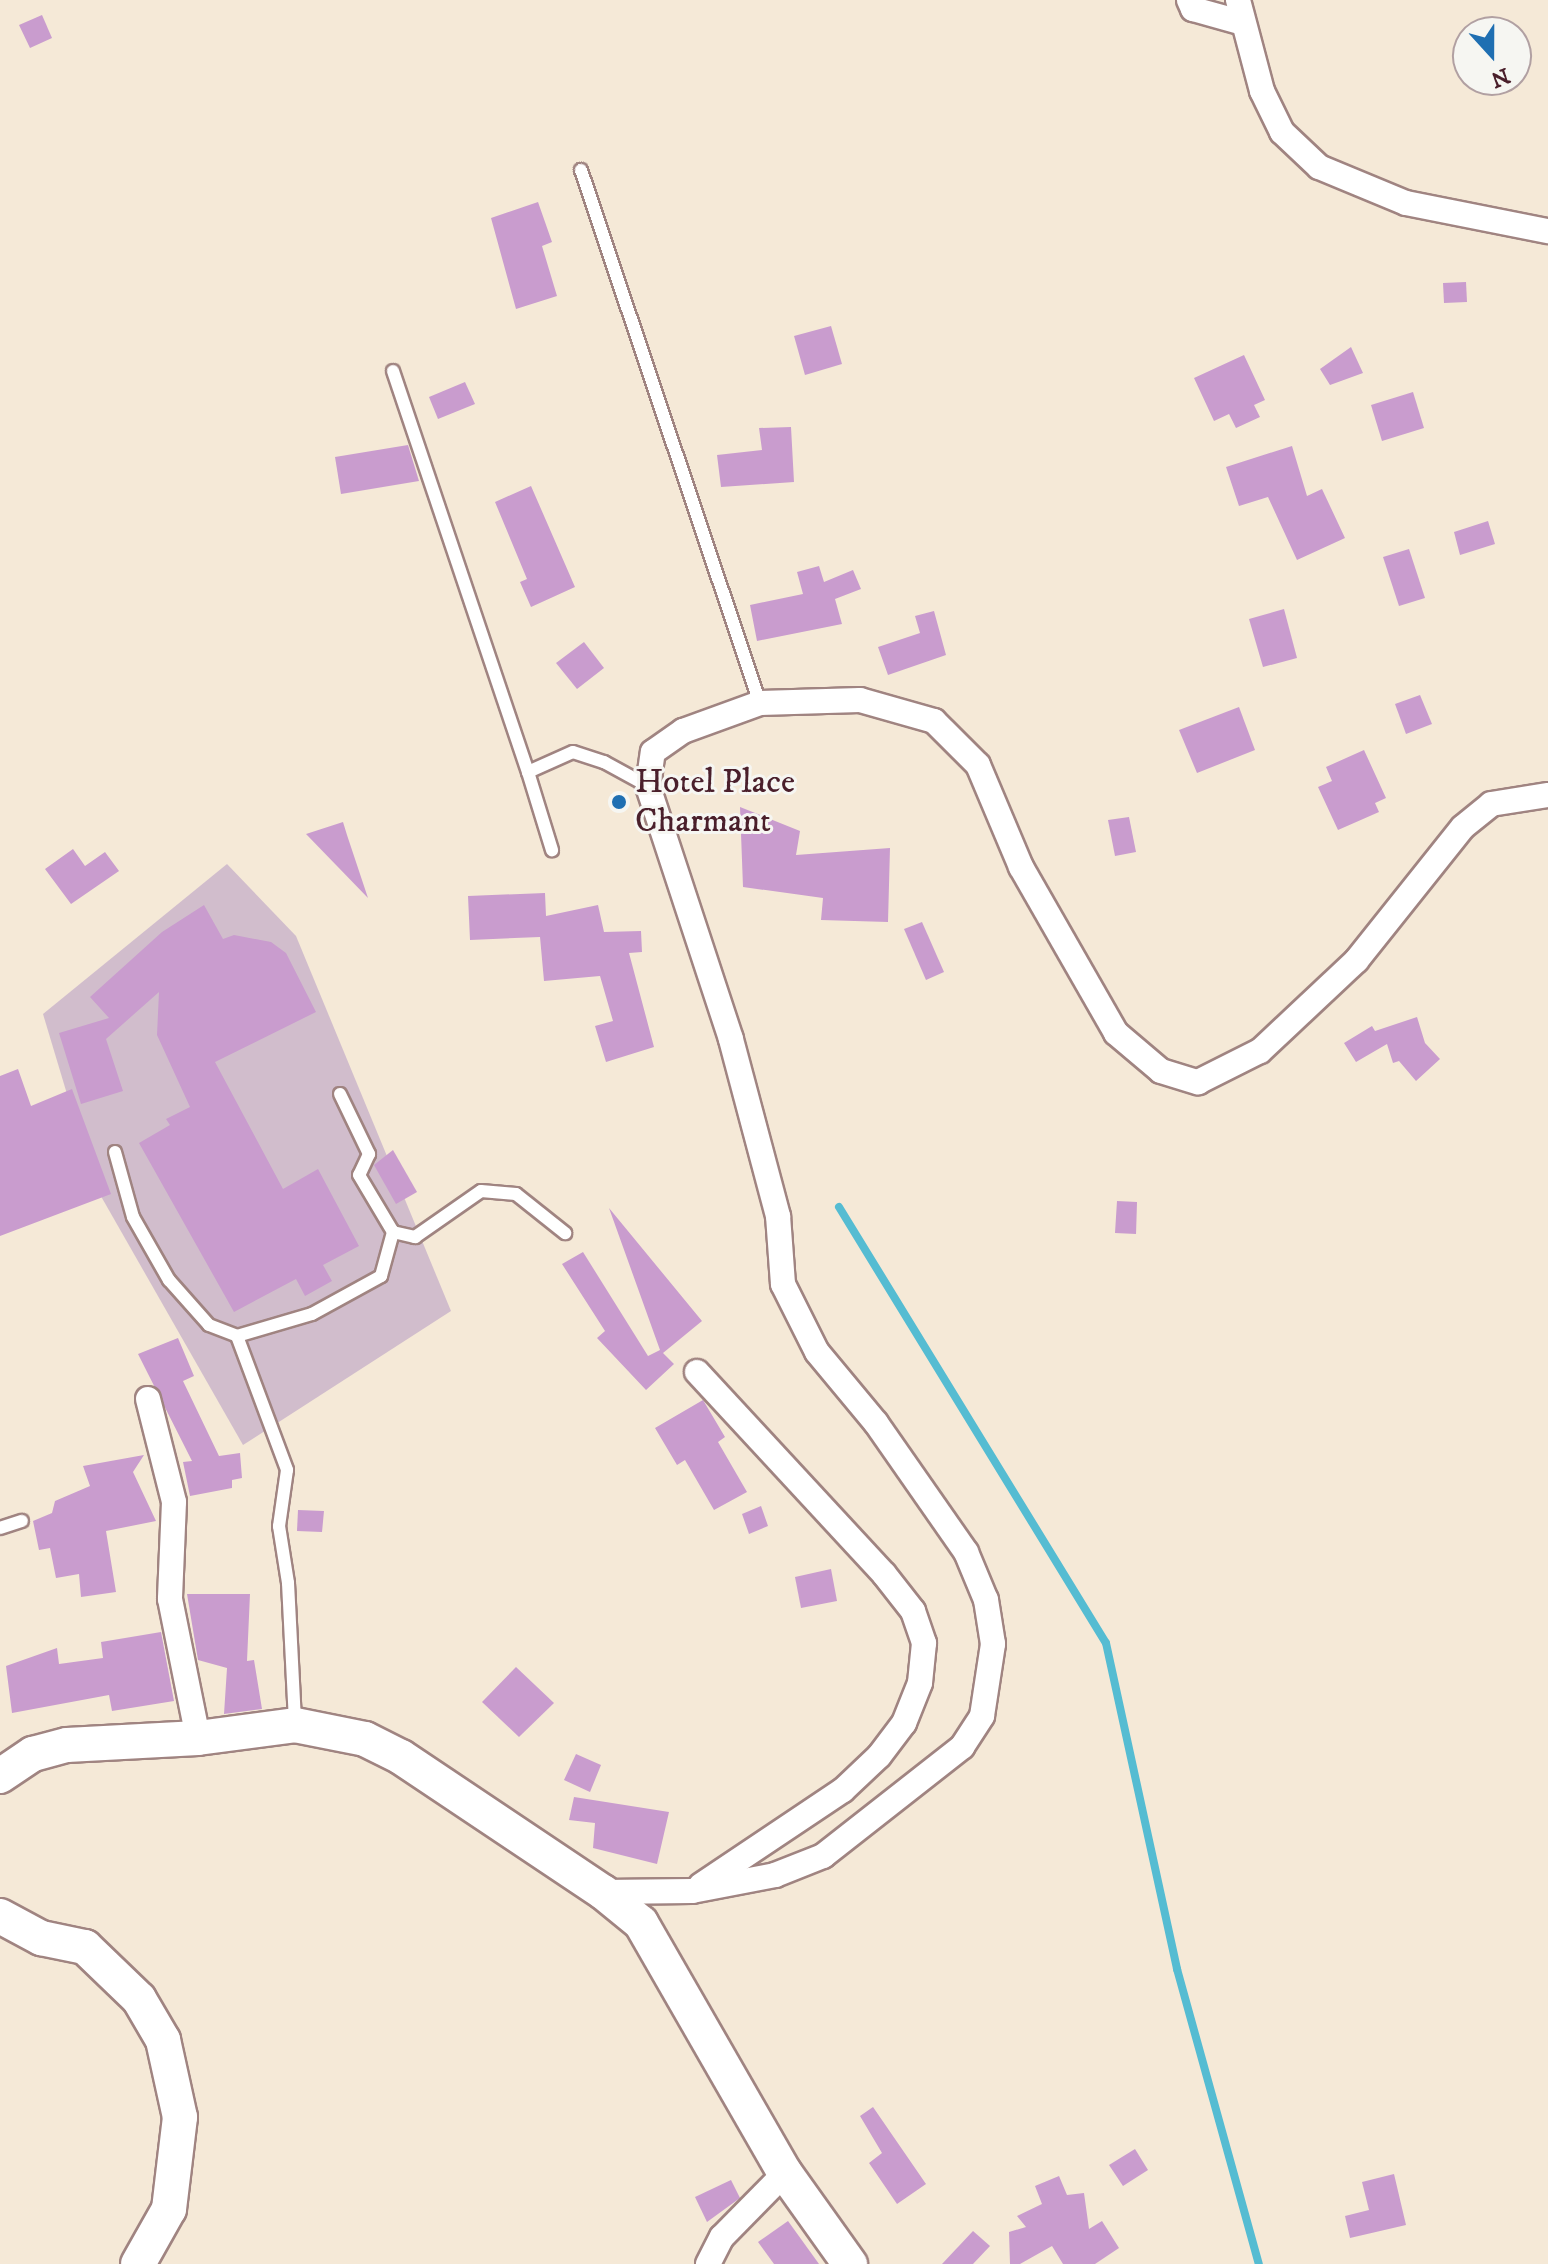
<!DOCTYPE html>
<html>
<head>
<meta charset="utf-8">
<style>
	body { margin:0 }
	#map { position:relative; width:1548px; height:2264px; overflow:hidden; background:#f5e9d7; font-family:"IM FELL DW Pica",serif }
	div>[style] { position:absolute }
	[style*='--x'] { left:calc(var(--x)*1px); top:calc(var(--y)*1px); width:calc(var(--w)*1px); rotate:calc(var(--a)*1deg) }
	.industrial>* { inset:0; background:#d1bdcc }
	.stream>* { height:8px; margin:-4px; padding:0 4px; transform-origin:4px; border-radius:4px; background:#55bcd2 }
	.building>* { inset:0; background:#c99cce }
	.roads { filter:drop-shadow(2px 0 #a08481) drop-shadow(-2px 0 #a08481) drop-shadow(0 2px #a08481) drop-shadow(0 -2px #a08481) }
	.lane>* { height:12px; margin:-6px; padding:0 6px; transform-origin:6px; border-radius:6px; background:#fff }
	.street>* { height:24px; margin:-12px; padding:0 12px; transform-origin:12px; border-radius:12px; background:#fff }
	.secondary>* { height:34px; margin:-17px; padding:0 17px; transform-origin:17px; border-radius:17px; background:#fff }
	.dots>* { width:22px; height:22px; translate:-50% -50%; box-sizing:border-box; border:4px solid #f6f6f2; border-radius:50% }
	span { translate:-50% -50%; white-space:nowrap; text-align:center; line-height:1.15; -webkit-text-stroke:6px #f6f6f2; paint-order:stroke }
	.poi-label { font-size:34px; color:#4a1f2b }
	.left { translate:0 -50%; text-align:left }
	.north { position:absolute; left:1452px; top:16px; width:80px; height:80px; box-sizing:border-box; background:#f6f6f2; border:2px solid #b1a0a2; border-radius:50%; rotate:159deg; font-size:22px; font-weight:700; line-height:32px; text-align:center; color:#4a1f2b }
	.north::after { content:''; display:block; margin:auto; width:28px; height:36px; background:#1f6fb2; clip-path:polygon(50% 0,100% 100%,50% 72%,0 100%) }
</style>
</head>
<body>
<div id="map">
	<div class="industrial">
		<div style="clip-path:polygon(227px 864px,296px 936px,451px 1311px,243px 1445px,94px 1184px,43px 1014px)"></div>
	</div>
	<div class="stream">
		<div style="--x:839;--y:1207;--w:511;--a:58.52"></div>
		<div style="--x:1106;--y:1643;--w:334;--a:77.7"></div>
		<div style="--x:1177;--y:1969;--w:306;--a:74.5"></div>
	</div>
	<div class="building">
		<div style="clip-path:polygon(42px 15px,52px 38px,30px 48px,19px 25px)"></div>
		<div style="clip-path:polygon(538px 202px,552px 242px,542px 246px,557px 296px,516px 309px,491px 218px)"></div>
		<div style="clip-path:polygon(1466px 282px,1467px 302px,1444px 303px,1443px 283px)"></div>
		<div style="clip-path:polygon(831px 326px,842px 364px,805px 375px,794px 336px)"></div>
		<div style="clip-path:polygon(1351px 347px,1363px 373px,1330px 385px,1320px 369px)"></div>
		<div style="clip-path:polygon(1244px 355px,1265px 400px,1254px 405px,1260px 417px,1236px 428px,1229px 414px,1214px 421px,1194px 378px)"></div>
		<div style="clip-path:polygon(465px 382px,475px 404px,438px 419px,429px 397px)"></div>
		<div style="clip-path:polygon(1413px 392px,1424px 428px,1382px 441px,1371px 405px)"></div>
		<div style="clip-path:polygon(791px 427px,794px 482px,721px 487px,717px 455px,762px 450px,759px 428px)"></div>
		<div style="clip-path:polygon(408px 445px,419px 481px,341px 494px,335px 457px)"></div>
		<div style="clip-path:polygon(1292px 446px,1307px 496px,1322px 489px,1345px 538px,1297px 560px,1268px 497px,1239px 506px,1226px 467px)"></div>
		<div style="clip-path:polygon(531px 486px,575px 587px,531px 607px,520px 582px,527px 579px,495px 502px)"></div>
		<div style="clip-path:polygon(1488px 521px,1495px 544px,1460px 555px,1454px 532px)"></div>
		<div style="clip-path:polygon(1409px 549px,1425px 598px,1399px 606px,1383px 557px)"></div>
		<div style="clip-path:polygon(819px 566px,824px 582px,853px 570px,861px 589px,835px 599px,842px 624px,757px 641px,750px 605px,803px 594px,797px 572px)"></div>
		<div style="clip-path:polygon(1284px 609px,1297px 658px,1263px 667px,1249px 619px)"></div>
		<div style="clip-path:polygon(934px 611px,946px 655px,888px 675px,878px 647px,920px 633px,915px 616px)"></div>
		<div style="clip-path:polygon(584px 642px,604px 668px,577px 689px,556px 663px)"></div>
		<div style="clip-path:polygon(1420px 695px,1432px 724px,1406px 734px,1395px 704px)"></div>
		<div style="clip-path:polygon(1239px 707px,1255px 750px,1197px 773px,1179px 730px)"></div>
		<div style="clip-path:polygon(1364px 750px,1386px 798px,1375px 803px,1379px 812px,1338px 830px,1318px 787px,1332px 781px,1326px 767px)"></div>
		<div style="clip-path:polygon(740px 807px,800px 831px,796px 855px,890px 848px,888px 922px,821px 920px,823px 898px,743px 887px)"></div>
		<div style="clip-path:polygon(1129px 817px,1136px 852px,1115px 856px,1108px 820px)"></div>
		<div style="clip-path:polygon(343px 822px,347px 835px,368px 898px,306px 834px)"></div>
		<div style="clip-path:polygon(73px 849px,85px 866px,105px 852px,119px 871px,71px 904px,45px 869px)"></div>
		<div style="clip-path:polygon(545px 893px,546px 916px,598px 905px,604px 932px,641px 931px,642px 952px,629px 953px,654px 1047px,606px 1062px,595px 1026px,613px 1021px,600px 976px,544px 981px,540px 937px,470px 940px,468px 896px)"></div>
		<div style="clip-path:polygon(204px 905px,223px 939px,234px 935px,271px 942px,286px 953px,316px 1012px,215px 1062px,283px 1189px,318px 1169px,359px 1246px,323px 1265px,332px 1281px,305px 1296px,296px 1279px,234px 1312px,139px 1143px,170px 1125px,166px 1119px,190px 1107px,157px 1035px,159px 992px,106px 1039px,123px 1091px,81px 1104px,59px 1033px,109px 1018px,90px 997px,162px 932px)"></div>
		<div style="clip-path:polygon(922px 922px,944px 972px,926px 980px,904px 929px)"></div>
		<div style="clip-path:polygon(1417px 1017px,1425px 1043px,1440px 1059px,1416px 1081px,1399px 1061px,1393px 1063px,1387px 1044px,1356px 1062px,1344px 1043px,1372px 1026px,1375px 1031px)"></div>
		<div style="clip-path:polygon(18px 1069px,31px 1106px,72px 1089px,111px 1194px,0 1236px,0 1076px)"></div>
		<div style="clip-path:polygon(393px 1150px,417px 1192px,396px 1204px,374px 1165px)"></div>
		<div style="clip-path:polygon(1117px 1201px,1137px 1202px,1136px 1234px,1115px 1233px)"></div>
		<div style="clip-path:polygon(609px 1208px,702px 1321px,663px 1353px,674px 1364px,646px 1390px,597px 1338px,605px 1331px,562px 1264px,583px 1252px,648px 1356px,660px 1350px)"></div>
		<div style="clip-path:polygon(178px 1338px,194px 1376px,183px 1381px,219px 1456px,240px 1453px,242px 1478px,232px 1480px,232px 1488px,190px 1496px,183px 1462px,192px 1461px,138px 1354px)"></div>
		<div style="clip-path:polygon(703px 1400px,725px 1437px,718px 1442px,747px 1492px,714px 1510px,685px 1460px,677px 1465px,655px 1428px)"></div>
		<div style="clip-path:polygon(144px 1455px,133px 1472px,156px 1521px,106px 1531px,116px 1592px,81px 1597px,79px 1574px,56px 1578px,50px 1548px,39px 1550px,33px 1521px,52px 1513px,55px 1501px,90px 1486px,83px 1466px)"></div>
		<div style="clip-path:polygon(761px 1506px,768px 1526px,749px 1534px,742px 1514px)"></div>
		<div style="clip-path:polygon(298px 1510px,324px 1511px,322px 1532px,297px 1531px)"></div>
		<div style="clip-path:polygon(831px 1569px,837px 1601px,801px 1608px,795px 1577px)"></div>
		<div style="clip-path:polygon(187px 1594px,250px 1594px,247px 1661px,254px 1660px,262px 1709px,224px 1714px,227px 1668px,198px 1660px)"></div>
		<div style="clip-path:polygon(161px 1632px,174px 1701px,112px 1711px,109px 1695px,12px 1713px,6px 1666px,57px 1648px,59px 1664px,103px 1658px,101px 1642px)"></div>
		<div style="clip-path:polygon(516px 1667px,554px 1703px,519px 1737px,482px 1702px)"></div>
		<div style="clip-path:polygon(576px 1754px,601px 1765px,590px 1792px,564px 1780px)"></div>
		<div style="clip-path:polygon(574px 1797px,669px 1812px,657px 1864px,593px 1848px,595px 1823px,569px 1820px)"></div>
		<div style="clip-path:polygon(873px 2107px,926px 2184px,897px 2204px,869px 2163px,882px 2153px,860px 2116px)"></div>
		<div style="clip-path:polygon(1135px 2149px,1148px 2170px,1123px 2186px,1109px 2165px)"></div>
		<div style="clip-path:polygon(1394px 2174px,1406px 2225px,1350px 2238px,1345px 2216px,1369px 2210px,1362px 2182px)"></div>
		<div style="clip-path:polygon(1059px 2176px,1067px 2195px,1084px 2193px,1089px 2229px,1102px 2221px,1119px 2248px,1095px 2264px,1063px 2264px,1052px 2246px,1020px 2264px,1010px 2264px,1009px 2232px,1026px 2227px,1017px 2216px,1042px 2204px,1035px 2186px)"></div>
		<div style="clip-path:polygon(731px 2180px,740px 2198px,707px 2222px,695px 2197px)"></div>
		<div style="clip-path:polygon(788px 2221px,819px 2264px,774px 2264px,758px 2242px)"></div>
		<div style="clip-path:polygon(973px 2231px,990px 2246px,973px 2264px,942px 2264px)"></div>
	</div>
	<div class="roads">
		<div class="lane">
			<div style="--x:581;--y:170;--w:562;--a:71.44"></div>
			<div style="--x:393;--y:371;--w:423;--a:71.4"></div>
			<div style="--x:528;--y:772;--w:49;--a:-24"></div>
			<div style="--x:573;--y:752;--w:33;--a:18"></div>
			<div style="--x:604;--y:762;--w:50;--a:28.6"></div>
			<div style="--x:528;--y:772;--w:82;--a:72.9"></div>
			<div style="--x:340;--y:1094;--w:67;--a:64.2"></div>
			<div style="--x:369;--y:1154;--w:23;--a:115"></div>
			<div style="--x:359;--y:1175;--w:66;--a:59.2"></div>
			<div style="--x:393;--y:1232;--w:23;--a:13"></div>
			<div style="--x:415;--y:1237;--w:80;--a:-34.9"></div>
			<div style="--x:481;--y:1191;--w:35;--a:5"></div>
			<div style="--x:516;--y:1194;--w:63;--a:38.5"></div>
			<div style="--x:115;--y:1152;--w:67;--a:74.5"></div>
			<div style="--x:133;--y:1217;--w:73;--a:60.3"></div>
			<div style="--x:169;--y:1280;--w:60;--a:48.4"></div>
			<div style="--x:209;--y:1325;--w:30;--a:21"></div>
			<div style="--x:237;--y:1336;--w:143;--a:69.5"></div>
			<div style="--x:287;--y:1470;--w:57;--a:98.1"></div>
			<div style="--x:279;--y:1526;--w:58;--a:81"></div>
			<div style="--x:288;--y:1583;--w:139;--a:87.1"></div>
			<div style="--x:237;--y:1336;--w:78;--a:-16.3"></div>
			<div style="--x:312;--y:1314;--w:79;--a:-28.8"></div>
			<div style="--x:381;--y:1276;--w:46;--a:-74.7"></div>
			<div style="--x:0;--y:1528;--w:23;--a:-18"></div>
		</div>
		<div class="street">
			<div style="--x:1189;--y:0;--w:10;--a:66"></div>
			<div style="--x:1193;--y:9;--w:49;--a:15.5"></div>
			<div style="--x:1238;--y:0;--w:94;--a:75.2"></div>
			<div style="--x:1262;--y:91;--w:46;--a:64"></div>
			<div style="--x:1282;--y:132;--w:51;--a:43.4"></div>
			<div style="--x:1319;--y:167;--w:94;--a:22.5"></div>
			<div style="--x:1406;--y:203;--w:145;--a:11.2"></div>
			<div style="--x:697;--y:1372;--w:275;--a:47.2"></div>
			<div style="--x:884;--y:1574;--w:47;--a:51.9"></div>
			<div style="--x:913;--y:1611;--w:34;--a:71"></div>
			<div style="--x:924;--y:1643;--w:40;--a:95.7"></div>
			<div style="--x:920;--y:1683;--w:43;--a:111.8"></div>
			<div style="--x:904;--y:1723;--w:41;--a:127.1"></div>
			<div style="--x:879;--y:1756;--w:50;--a:136.6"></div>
			<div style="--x:843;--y:1790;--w:171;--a:146.2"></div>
			<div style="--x:148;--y:1399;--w:106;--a:75.8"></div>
			<div style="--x:174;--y:1502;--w:97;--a:92.4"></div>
			<div style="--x:170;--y:1599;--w:142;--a:78.6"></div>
			<div style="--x:603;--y:1892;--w:89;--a:-0.6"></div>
			<div style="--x:692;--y:1891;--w:85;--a:-10.9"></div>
			<div style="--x:775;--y:1875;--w:52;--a:-21.6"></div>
			<div style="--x:823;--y:1856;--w:177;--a:-38.1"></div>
			<div style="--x:962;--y:1747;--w:37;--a:-57"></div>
			<div style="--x:982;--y:1716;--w:73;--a:-81.3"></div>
			<div style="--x:993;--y:1644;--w:45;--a:-99"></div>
			<div style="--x:986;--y:1600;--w:52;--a:-112.6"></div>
			<div style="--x:966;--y:1552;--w:157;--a:-124.9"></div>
			<div style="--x:876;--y:1423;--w:92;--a:-129.7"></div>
			<div style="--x:817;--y:1352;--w:76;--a:-116.6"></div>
			<div style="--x:783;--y:1284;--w:68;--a:-94.2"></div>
			<div style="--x:778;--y:1216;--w:183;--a:-104.9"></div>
			<div style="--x:731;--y:1039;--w:266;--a:-108.2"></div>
			<div style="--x:648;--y:786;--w:34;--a:-82"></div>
			<div style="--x:653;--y:752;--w:37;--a:-35"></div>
			<div style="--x:683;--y:731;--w:82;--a:-20"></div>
			<div style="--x:760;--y:703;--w:100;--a:-1.7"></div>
			<div style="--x:860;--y:700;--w:77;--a:15.8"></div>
			<div style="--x:934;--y:721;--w:62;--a:45"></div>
			<div style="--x:978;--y:765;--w:111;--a:67.1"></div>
			<div style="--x:1021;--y:867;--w:191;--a:60.2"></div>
			<div style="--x:1116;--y:1033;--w:59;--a:40.2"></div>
			<div style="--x:1161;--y:1071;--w:39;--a:17"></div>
			<div style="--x:1198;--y:1082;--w:69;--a:-26.6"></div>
			<div style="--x:1260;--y:1051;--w:132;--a:-43.2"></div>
			<div style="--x:1356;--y:961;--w:171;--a:-51.4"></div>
			<div style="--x:1463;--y:827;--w:36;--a:-39"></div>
			<div style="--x:1491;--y:804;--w:58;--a:-9"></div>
			<div style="--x:708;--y:2264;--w:30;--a:-63"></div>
			<div style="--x:722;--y:2237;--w:90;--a:-45.5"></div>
		</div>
		<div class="secondary">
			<div style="--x:0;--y:1776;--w:40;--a:-34"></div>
			<div style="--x:33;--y:1754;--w:35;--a:-15"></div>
			<div style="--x:67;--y:1745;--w:131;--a:-3.1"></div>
			<div style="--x:198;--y:1738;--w:98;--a:-7.6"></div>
			<div style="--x:295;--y:1725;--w:71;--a:11.3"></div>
			<div style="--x:365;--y:1739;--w:40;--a:26.6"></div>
			<div style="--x:401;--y:1757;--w:243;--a:33.8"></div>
			<div style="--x:603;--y:1892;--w:49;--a:39.2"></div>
			<div style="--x:641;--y:1923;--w:289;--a:60.1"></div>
			<div style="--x:785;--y:2173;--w:112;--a:54.5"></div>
			<div style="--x:0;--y:1916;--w:47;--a:28.2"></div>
			<div style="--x:41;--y:1938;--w:45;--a:11.6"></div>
			<div style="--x:85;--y:1947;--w:75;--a:43.9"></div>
			<div style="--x:139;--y:1999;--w:48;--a:59.7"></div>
			<div style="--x:163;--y:2040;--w:79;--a:77.6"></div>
			<div style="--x:180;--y:2117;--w:93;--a:96.8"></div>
			<div style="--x:169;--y:2209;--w:63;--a:119.4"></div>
		</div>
	</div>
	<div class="dots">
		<div style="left:619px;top:802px;background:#1f6fb2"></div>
	</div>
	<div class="poi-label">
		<span class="left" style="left:635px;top:802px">Hotel Place<br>Charmant</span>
	</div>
	<div class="north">N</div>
</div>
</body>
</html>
